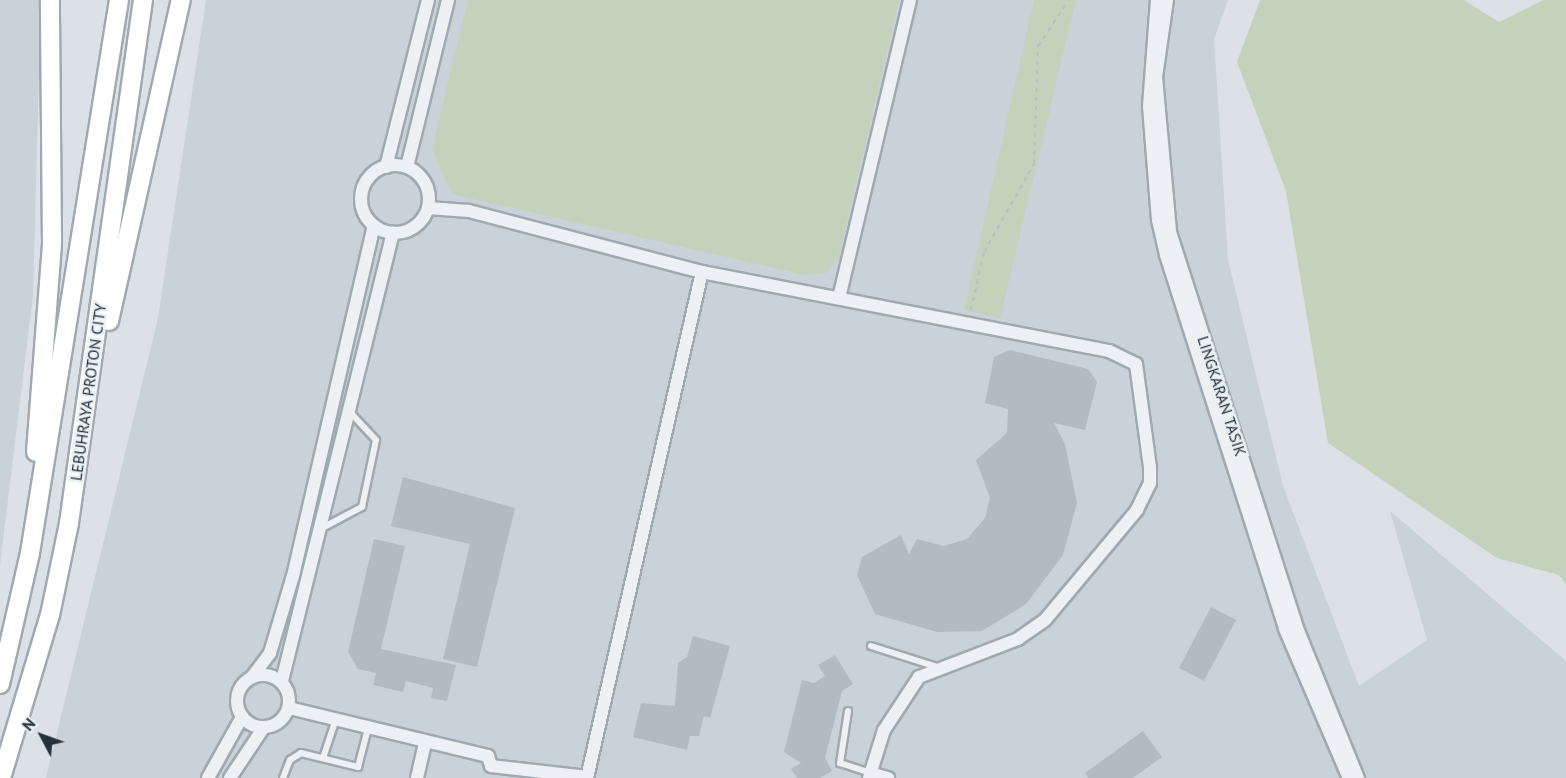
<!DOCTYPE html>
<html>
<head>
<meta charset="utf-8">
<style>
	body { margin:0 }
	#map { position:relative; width:1566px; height:778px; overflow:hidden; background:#dbe1e6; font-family:"PT Sans",sans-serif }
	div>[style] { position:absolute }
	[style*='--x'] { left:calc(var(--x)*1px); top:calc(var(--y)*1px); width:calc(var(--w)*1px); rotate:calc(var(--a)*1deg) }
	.built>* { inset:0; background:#c9d1d9 }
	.green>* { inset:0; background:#c4d1bb }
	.building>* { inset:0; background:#b2bbc3 }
	.path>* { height:2px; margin-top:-1px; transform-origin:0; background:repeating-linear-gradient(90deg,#b9bfc5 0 4.5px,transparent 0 9px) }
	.roads { filter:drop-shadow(2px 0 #a0a9b0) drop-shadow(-2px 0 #a0a9b0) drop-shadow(0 2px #a0a9b0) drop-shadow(0 -2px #a0a9b0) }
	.lane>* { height:6px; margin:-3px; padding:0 3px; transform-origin:3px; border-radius:3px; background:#edf1f5 }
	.street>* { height:12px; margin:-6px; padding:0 6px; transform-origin:6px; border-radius:6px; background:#edf1f5 }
	.street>.ring { margin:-6px; padding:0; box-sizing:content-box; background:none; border:12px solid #edf1f5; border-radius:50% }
	.secondary>* { height:18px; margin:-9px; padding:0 9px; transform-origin:9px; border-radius:9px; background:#fff }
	span { translate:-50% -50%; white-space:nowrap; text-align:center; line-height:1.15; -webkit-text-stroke:5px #eaf0f4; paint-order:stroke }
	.street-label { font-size:16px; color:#24313d }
	.north { position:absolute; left:12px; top:706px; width:60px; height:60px; -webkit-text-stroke:4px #eaf0f4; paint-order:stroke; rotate:311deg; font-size:16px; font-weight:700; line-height:24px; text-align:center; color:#24313d }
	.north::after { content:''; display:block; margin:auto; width:21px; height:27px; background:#24313d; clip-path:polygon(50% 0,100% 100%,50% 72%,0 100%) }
</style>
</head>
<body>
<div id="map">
	<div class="built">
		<div style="clip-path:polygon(0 0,41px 0,33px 295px,0 565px)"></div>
		<div style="clip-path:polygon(206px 0,1228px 0,1214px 39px,1228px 260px,1283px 486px,1359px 686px,1427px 640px,1390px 511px,1566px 661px,1566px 778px,46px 778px,158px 318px)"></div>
	</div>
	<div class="green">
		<div style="clip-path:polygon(468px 0,899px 0,838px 259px,826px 273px,806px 275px,452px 194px,432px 149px)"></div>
		<div style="clip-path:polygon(1034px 0,1076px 0,1000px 318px,964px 310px)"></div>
		<div style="clip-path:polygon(1260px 0,1464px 0,1499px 22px,1543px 0,1566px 0,1566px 584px,1559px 575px,1497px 558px,1328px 443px,1286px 191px,1237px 62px)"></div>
	</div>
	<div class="building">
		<div style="clip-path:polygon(1010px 350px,1088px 369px,1097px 382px,1085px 430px,1054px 423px,1065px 444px,1077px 503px,1063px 555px,1026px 604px,982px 631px,937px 632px,875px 614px,857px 575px,862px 557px,901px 535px,909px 554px,917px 539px,944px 546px,967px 539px,985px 518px,990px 498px,976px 460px,1007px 433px,1008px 409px,985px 403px,994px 357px)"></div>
		<div style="clip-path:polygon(403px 477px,515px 508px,477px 667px,443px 659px,470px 544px,391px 526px)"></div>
		<div style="clip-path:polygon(374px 539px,405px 546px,381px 649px,456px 665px,447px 701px,431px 698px,433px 688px,406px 681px,403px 692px,373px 685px,376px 673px,358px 669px,348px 652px)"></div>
		<div style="clip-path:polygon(1211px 607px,1236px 620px,1204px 681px,1179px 668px)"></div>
		<div style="clip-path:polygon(693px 636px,730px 646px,710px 718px,704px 716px,699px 736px,690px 736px,687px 750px,633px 737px,641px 703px,675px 706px,678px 663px,687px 657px)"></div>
		<div style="clip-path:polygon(835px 655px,853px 684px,842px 691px,825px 758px,832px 771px,820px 778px,797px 778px,791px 769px,801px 763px,784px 752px,802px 680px,814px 683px,825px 676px,818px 665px)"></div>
		<div style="clip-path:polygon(1143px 731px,1162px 757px,1133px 778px,1088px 778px,1085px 773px)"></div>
	</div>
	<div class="path">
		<div style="--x:971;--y:310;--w:59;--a:-77.4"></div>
		<div style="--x:984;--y:252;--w:101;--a:-60.4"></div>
		<div style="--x:1034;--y:164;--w:118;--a:-88.1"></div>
		<div style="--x:1038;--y:46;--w:55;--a:-56"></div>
	</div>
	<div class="roads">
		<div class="lane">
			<div style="--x:324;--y:527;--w:43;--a:-27.8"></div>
			<div style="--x:362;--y:507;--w:68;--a:-78.2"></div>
			<div style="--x:376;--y:440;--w:38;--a:-133"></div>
			<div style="--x:871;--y:646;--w:69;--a:17.7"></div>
			<div style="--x:848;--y:711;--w:53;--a:98.7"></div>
			<div style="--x:840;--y:763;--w:32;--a:18"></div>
			<div style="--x:323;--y:758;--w:41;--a:-71.6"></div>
			<div style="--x:283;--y:778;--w:19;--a:-69"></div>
			<div style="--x:290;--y:760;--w:13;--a:-32"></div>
			<div style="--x:301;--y:753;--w:59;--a:13.8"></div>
			<div style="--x:358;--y:767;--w:40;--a:-75.6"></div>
		</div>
		<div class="street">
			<div style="--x:1157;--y:0;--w:106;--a:94.3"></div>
			<div style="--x:1149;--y:106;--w:114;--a:85.5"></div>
			<div style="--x:1158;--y:220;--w:36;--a:77"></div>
			<div style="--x:1166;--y:255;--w:392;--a:72.3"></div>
			<div style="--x:1285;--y:629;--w:162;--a:66.8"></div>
			<div style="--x:1167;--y:0;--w:78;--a:98.1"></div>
			<div style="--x:1156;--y:77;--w:156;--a:84.8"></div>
			<div style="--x:1170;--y:232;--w:421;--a:72.2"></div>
			<div style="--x:1299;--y:633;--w:157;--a:67.9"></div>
			<div class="ring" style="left:361px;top:165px;width:56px;height:56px"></div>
			<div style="--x:386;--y:167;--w:172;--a:-75.9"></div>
			<div style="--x:407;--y:167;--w:172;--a:-76.2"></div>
			<div style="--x:428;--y:208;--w:41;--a:4.2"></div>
			<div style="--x:469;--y:211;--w:241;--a:14.7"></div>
			<div style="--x:702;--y:272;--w:415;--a:11"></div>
			<div style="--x:1109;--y:351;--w:30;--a:26"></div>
			<div style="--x:1136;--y:364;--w:104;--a:82.3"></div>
			<div style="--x:1150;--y:467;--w:16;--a:90"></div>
			<div style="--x:1150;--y:483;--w:30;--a:116"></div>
			<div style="--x:1137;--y:510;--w:143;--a:129.9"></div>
			<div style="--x:1045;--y:620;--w:33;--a:145"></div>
			<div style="--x:1018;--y:639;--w:106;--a:159"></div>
			<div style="--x:919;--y:677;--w:64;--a:123.4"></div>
			<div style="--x:884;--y:730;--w:50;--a:107.4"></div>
			<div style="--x:839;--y:298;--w:306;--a:-76.6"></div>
			<div class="ring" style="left:237px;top:675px;width:40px;height:40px"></div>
			<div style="--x:252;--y:677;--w:30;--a:-53"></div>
			<div style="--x:270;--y:653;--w:80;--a:-73.4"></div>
			<div style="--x:293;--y:576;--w:359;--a:-77"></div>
			<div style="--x:282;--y:681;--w:462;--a:-76.1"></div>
			<div style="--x:289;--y:708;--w:205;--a:13.6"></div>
			<div style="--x:488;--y:756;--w:10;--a:73"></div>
			<div style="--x:491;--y:766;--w:97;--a:6.5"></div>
			<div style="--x:870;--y:773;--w:19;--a:16"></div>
			<div style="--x:208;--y:778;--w:70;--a:-60.9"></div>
			<div style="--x:230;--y:778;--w:61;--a:-56.3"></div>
			<div style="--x:417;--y:778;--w:36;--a:-77"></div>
			<div style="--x:587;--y:778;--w:519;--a:-77.2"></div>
		</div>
		<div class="secondary">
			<div style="--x:109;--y:321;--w:329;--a:-77.4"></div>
			<div style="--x:36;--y:452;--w:210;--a:-85.6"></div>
			<div style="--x:52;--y:243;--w:243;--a:-90.5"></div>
			<div style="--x:0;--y:684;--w:134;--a:-77.1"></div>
			<div style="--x:30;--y:553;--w:560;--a:-80.86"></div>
			<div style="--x:1;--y:778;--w:170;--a:-73.3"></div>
			<div style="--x:50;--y:615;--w:94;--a:-78.3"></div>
			<div style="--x:69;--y:523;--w:528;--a:-81.95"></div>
		</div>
	</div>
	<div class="street-label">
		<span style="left:88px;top:392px;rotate:-82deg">LEBUHRAYA PROTON CITY</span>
		<span style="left:1222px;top:396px;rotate:72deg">LINGKARAN TASIK</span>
	</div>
	<div class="north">N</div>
</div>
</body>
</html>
